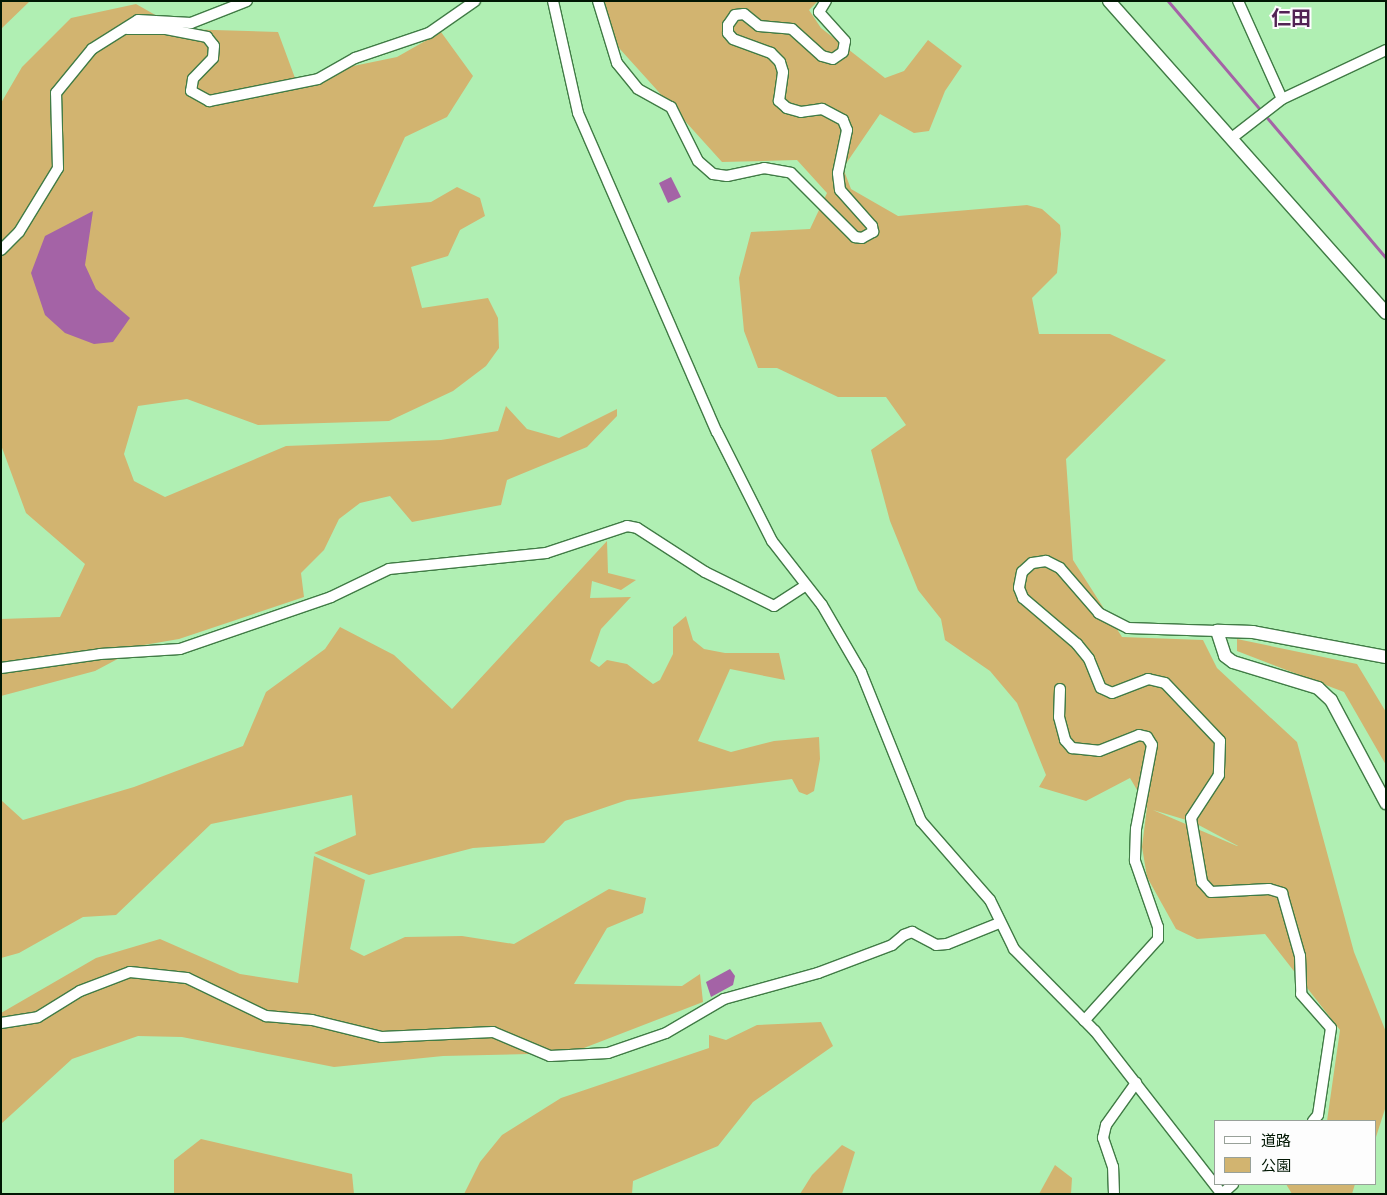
<!DOCTYPE html>
<html>
<head>
<meta charset="utf-8">
<style>
	body { margin:0 }
	#map { position:relative; width:1387px; height:1195px; overflow:hidden; background:#b0efb3; font-family:"Fira Sans","Noto Sans JP",sans-serif }
	div>[style] { position:absolute }
	[style*='--x'] { left:calc(var(--x)*1px); top:calc(var(--y)*1px); width:calc(var(--w)*1px); rotate:calc(var(--a)*1deg) }
	.green>* { inset:0; background:#d2b470 }
	.water>* { inset:0; background:#a463a6 }
	.stream>* { height:3px; margin:-1.5px; padding:0 1.5px; transform-origin:1.5px; border-radius:1.5px; background:#a463a6 }
	.roads { filter:drop-shadow(1px 0 #407b45) drop-shadow(-1px 0 #407b45) drop-shadow(0 1px #407b45) drop-shadow(0 -1px #407b45) }
	.minor>* { height:10px; margin:-5px; padding:0 5px; transform-origin:5px; border-radius:5px; background:#fff }
	.tertiary>* { height:12px; margin:-6px; padding:0 6px; transform-origin:6px; border-radius:6px; background:#fff }
	span { translate:-50% -50%; white-space:nowrap; text-align:center; line-height:1.15; -webkit-text-stroke:4px #fdfdfd; paint-order:stroke }
	.quarter-label { font-size:20px; color:#522354; font-weight:700 }
	.frame { position:absolute; inset:0; border:2px solid #011703; pointer-events:none }
	.legend { position:absolute; left:1214px; top:1120px; width:162px; height:65px; box-sizing:border-box; background:#fdfdfd; border:1px solid #98a199; margin:0; padding:6px 9px; list-style:none; font-size:15px; color:#011703 }
	.legend li { display:flex; align-items:center; gap:10px; height:25px }
	.legend b { width:25px; border:1px solid #98a199 }
</style>
</head>
<body>
<div id="map">
	<div class="green">
		<div style="clip-path:polygon(1px 1px,30px 1px,1px 29px)"></div>
		<div style="clip-path:polygon(evenodd,599px 1px,818px 1px,809px 10px,821px 28px,885px 78px,904px 71px,928px 40px,962px 66px,945px 91px,929px 131px,914px 133px,880px 114px,843px 168px,851px 189px,898px 216px,1027px 205px,1042px 209px,1060px 225px,1061px 234px,1057px 273px,1032px 298px,1039px 334px,1110px 334px,1166px 360px,1066px 459px,1073px 560px,1122px 637px,1203px 640px,1217px 668px,1297px 742px,1354px 952px,1386px 1032px,1386px 1106px,1376px 1137px,1376px 1121px,1327px 1121px,1340px 1030px,1265px 934px,1197px 939px,1176px 929px,1147px 877px,1142px 847px,1147px 807px,1130px 778px,1086px 801px,1039px 787px,1046px 775px,1017px 703px,990px 671px,945px 640px,941px 619px,918px 590px,890px 521px,871px 450px,906px 425px,886px 397px,838px 397px,777px 368px,758px 368px,744px 331px,739px 278px,751px 232px,810px 229px,827px 193px,797px 160px,722px 162px,619px 48px,599px 1px,1153px 810px,1193px 822px,1238px 846px,1237px 846px,1153px 810px)"></div>
		<div style="clip-path:polygon(136px 4px,180px 29px,278px 32px,295px 78px,397px 57px,441px 32px,473px 76px,447px 117px,405px 137px,373px 207px,431px 202px,457px 187px,480px 198px,485px 216px,460px 230px,448px 256px,411px 267px,422px 308px,488px 298px,498px 318px,499px 348px,486px 366px,453px 391px,389px 421px,258px 425px,187px 399px,138px 406px,124px 454px,134px 481px,165px 497px,286px 446px,441px 440px,498px 431px,506px 406px,527px 429px,559px 438px,617px 409px,617px 416px,587px 447px,507px 480px,501px 505px,412px 522px,390px 496px,360px 503px,339px 519px,324px 550px,301px 573px,304px 597px,179px 639px,144px 645px,95px 671px,1px 696px,1px 619px,60px 617px,85px 564px,26px 513px,1px 445px,1px 256px,20px 238px,13px 231px,1px 241px,1px 103px,22px 67px,71px 18px)"></div>
		<div style="clip-path:polygon(607px 541px,608px 573px,636px 580px,621px 590px,592px 581px,590px 598px,631px 597px,601px 629px,590px 661px,599px 667px,607px 660px,627px 664px,653px 684px,660px 680px,673px 654px,673px 627px,686px 616px,693px 640px,704px 649px,725px 653px,779px 653px,785px 680px,730px 669px,698px 741px,731px 752px,774px 741px,819px 737px,820px 759px,814px 791px,807px 795px,799px 792px,792px 779px,627px 800px,565px 821px,544px 843px,473px 848px,369px 875px,314px 853px,356px 835px,352px 795px,211px 824px,116px 915px,83px 917px,19px 953px,1px 958px,1px 800px,23px 820px,134px 787px,243px 746px,266px 692px,325px 649px,340px 627px,394px 655px,452px 709px)"></div>
		<div style="clip-path:polygon(1237px 639px,1357px 664px,1386px 712px,1386px 765px,1344px 692px,1237px 651px)"></div>
		<div style="clip-path:polygon(314px 856px,365px 880px,350px 949px,364px 956px,405px 937px,462px 936px,514px 944px,609px 889px,646px 898px,643px 913px,607px 928px,574px 984px,682px 986px,700px 974px,703px 1002px,571px 1053px,443px 1056px,334px 1067px,182px 1037px,138px 1036px,72px 1059px,1px 1124px,1px 1013px,96px 958px,160px 939px,240px 974px,298px 983px)"></div>
		<div style="clip-path:polygon(821px 1022px,833px 1046px,753px 1102px,718px 1146px,633px 1181px,632px 1194px,464px 1194px,480px 1162px,502px 1135px,561px 1098px,709px 1048px,709px 1035px,726px 1040px,757px 1025px)"></div>
		<div style="clip-path:polygon(201px 1139px,352px 1174px,354px 1194px,174px 1194px,174px 1160px)"></div>
		<div style="clip-path:polygon(842px 1145px,855px 1152px,842px 1194px,800px 1194px,812px 1175px)"></div>
		<div style="clip-path:polygon(1055px 1165px,1072px 1178px,1071px 1194px,1039px 1194px)"></div>
		<div style="clip-path:polygon(1286px 1184px,1355px 1184px,1352px 1194px,1292px 1194px)"></div>
	</div>
	<div class="water">
		<div style="clip-path:polygon(671px 177px,681px 197px,668px 203px,659px 183px)"></div>
		<div style="clip-path:polygon(93px 211px,85px 265px,96px 289px,130px 318px,113px 342px,94px 344px,65px 333px,45px 315px,31px 273px,45px 236px)"></div>
		<div style="clip-path:polygon(730px 969px,735px 976px,733px 985px,711px 997px,706px 982px)"></div>
	</div>
	<div class="stream">
		<div style="--x:1168;--y:1;--w:337;--a:49.7"></div>
	</div>
	<div class="roads">
		<div class="minor">
			<div style="--x:553;--y:1;--w:115;--a:77.4"></div>
			<div style="--x:578;--y:113;--w:348;--a:66.5"></div>
			<div style="--x:717;--y:432;--w:122;--a:63.2"></div>
			<div style="--x:772;--y:541;--w:81;--a:52"></div>
			<div style="--x:822;--y:605;--w:78;--a:59.8"></div>
			<div style="--x:861;--y:672;--w:161;--a:68.1"></div>
			<div style="--x:921;--y:821;--w:105;--a:48.9"></div>
			<div style="--x:990;--y:900;--w:55;--a:63.9"></div>
			<div style="--x:1014;--y:949;--w:115;--a:45.4"></div>
			<div style="--x:1095;--y:1031;--w:207;--a:52.1"></div>
			<div style="--x:598;--y:1;--w:65;--a:73"></div>
			<div style="--x:617;--y:63;--w:33;--a:51"></div>
			<div style="--x:638;--y:89;--w:38;--a:29"></div>
			<div style="--x:671;--y:107;--w:60;--a:63.4"></div>
			<div style="--x:698;--y:161;--w:20;--a:41"></div>
			<div style="--x:713;--y:174;--w:14;--a:8"></div>
			<div style="--x:727;--y:176;--w:38;--a:-12"></div>
			<div style="--x:764;--y:168;--w:27;--a:10"></div>
			<div style="--x:791;--y:173;--w:91;--a:45"></div>
			<div style="--x:855;--y:237;--w:7;--a:8"></div>
			<div style="--x:862;--y:238;--w:13;--a:-29"></div>
			<div style="--x:873;--y:232;--w:6;--a:-99"></div>
			<div style="--x:872;--y:226;--w:48;--a:-131.6"></div>
			<div style="--x:840;--y:190;--w:17;--a:-97"></div>
			<div style="--x:838;--y:173;--w:44;--a:-78.2"></div>
			<div style="--x:847;--y:130;--w:11;--a:-112"></div>
			<div style="--x:843;--y:120;--w:24;--a:-152"></div>
			<div style="--x:822;--y:109;--w:21;--a:172"></div>
			<div style="--x:801;--y:112;--w:15;--a:-164"></div>
			<div style="--x:787;--y:108;--w:11;--a:-139"></div>
			<div style="--x:779;--y:101;--w:29;--a:-82"></div>
			<div style="--x:783;--y:72;--w:10;--a:-107"></div>
			<div style="--x:780;--y:62;--w:13;--a:-135"></div>
			<div style="--x:771;--y:53;--w:40;--a:-159.8"></div>
			<div style="--x:733;--y:39;--w:8;--a:-130"></div>
			<div style="--x:728;--y:33;--w:8;--a:-90"></div>
			<div style="--x:728;--y:25;--w:12;--a:-55"></div>
			<div style="--x:735;--y:15;--w:9;--a:-6"></div>
			<div style="--x:744;--y:14;--w:19;--a:39"></div>
			<div style="--x:759;--y:26;--w:33;--a:5"></div>
			<div style="--x:792;--y:29;--w:40;--a:42"></div>
			<div style="--x:822;--y:56;--w:11;--a:15"></div>
			<div style="--x:833;--y:59;--w:12;--a:-35"></div>
			<div style="--x:843;--y:52;--w:11;--a:-80"></div>
			<div style="--x:845;--y:41;--w:39;--a:-132"></div>
			<div style="--x:819;--y:12;--w:13;--a:-58"></div>
			<div style="--x:1238;--y:1;--w:107;--a:65.8"></div>
			<div style="--x:127;--y:29;--w:39;--a:0"></div>
			<div style="--x:166;--y:29;--w:42;--a:11"></div>
			<div style="--x:207;--y:37;--w:11;--a:52"></div>
			<div style="--x:214;--y:46;--w:12;--a:95"></div>
			<div style="--x:213;--y:58;--w:29;--a:134"></div>
			<div style="--x:193;--y:79;--w:12;--a:99"></div>
			<div style="--x:191;--y:91;--w:21;--a:29"></div>
			<div style="--x:209;--y:101;--w:111;--a:-11.4"></div>
			<div style="--x:318;--y:79;--w:43;--a:-29.6"></div>
			<div style="--x:355;--y:58;--w:78;--a:-18.7"></div>
			<div style="--x:429;--y:33;--w:56;--a:-34.8"></div>
			<div style="--x:1233;--y:137;--w:62;--a:-37.8"></div>
			<div style="--x:1282;--y:99;--w:115;--a:-25.2"></div>
			<div style="--x:1;--y:250;--w:25;--a:-45"></div>
			<div style="--x:19;--y:232;--w:75;--a:-58.6"></div>
			<div style="--x:58;--y:168;--w:75;--a:-91.5"></div>
			<div style="--x:56;--y:93;--w:57;--a:-50.7"></div>
			<div style="--x:92;--y:49;--w:54;--a:-32.2"></div>
			<div style="--x:138;--y:20;--w:53;--a:3.2"></div>
			<div style="--x:191;--y:23;--w:60;--a:-21.4"></div>
			<div style="--x:1217;--y:631;--w:89;--a:-178.1"></div>
			<div style="--x:1128;--y:628;--w:33;--a:-153"></div>
			<div style="--x:1099;--y:613;--w:60;--a:-130.9"></div>
			<div style="--x:1060;--y:568;--w:16;--a:-153"></div>
			<div style="--x:1046;--y:561;--w:14;--a:172"></div>
			<div style="--x:1032;--y:563;--w:13;--a:138"></div>
			<div style="--x:1022;--y:572;--w:16;--a:101"></div>
			<div style="--x:1019;--y:588;--w:11;--a:68"></div>
			<div style="--x:1023;--y:598;--w:71;--a:40.4"></div>
			<div style="--x:1077;--y:644;--w:19;--a:51"></div>
			<div style="--x:1089;--y:659;--w:31;--a:68"></div>
			<div style="--x:1101;--y:688;--w:12;--a:24"></div>
			<div style="--x:1112;--y:693;--w:39;--a:-21"></div>
			<div style="--x:1148;--y:679;--w:17;--a:13"></div>
			<div style="--x:1165;--y:683;--w:80;--a:46.5"></div>
			<div style="--x:1220;--y:741;--w:34;--a:92"></div>
			<div style="--x:1219;--y:775;--w:51;--a:123.1"></div>
			<div style="--x:1191;--y:818;--w:65;--a:80.2"></div>
			<div style="--x:1202;--y:882;--w:13;--a:48"></div>
			<div style="--x:1211;--y:892;--w:58;--a:-3"></div>
			<div style="--x:1269;--y:889;--w:14;--a:17"></div>
			<div style="--x:1282;--y:893;--w:66;--a:74.1"></div>
			<div style="--x:1300;--y:956;--w:38;--a:88"></div>
			<div style="--x:1301;--y:994;--w:45;--a:48.6"></div>
			<div style="--x:1331;--y:1028;--w:88;--a:98.5"></div>
			<div style="--x:1318;--y:1115;--w:8;--a:130"></div>
			<div style="--x:1;--y:668;--w:100;--a:-8"></div>
			<div style="--x:100;--y:654;--w:80;--a:-3.6"></div>
			<div style="--x:180;--y:649;--w:160;--a:-19"></div>
			<div style="--x:331;--y:597;--w:64;--a:-25.8"></div>
			<div style="--x:389;--y:569;--w:158;--a:-5.8"></div>
			<div style="--x:546;--y:553;--w:85;--a:-18.4"></div>
			<div style="--x:627;--y:526;--w:10;--a:11"></div>
			<div style="--x:637;--y:528;--w:81;--a:32.9"></div>
			<div style="--x:705;--y:572;--w:77;--a:26.2"></div>
			<div style="--x:774;--y:606;--w:37;--a:-33"></div>
			<div style="--x:1060;--y:689;--w:28;--a:92"></div>
			<div style="--x:1059;--y:717;--w:24;--a:75"></div>
			<div style="--x:1065;--y:740;--w:11;--a:49"></div>
			<div style="--x:1072;--y:748;--w:27;--a:6"></div>
			<div style="--x:1099;--y:751;--w:43;--a:-21.8"></div>
			<div style="--x:1139;--y:735;--w:8;--a:14"></div>
			<div style="--x:1147;--y:737;--w:9;--a:58"></div>
			<div style="--x:1152;--y:745;--w:86;--a:100.8"></div>
			<div style="--x:1136;--y:829;--w:32;--a:92"></div>
			<div style="--x:1135;--y:861;--w:70;--a:70.8"></div>
			<div style="--x:1158;--y:927;--w:12;--a:90"></div>
			<div style="--x:1158;--y:939;--w:110;--a:132.1"></div>
			<div style="--x:1;--y:1023;--w:37;--a:-9"></div>
			<div style="--x:38;--y:1017;--w:49;--a:-31.8"></div>
			<div style="--x:80;--y:991;--w:53;--a:-20.8"></div>
			<div style="--x:130;--y:972;--w:57;--a:6"></div>
			<div style="--x:187;--y:978;--w:88;--a:25.7"></div>
			<div style="--x:266;--y:1016;--w:46;--a:5"></div>
			<div style="--x:312;--y:1020;--w:72;--a:13.7"></div>
			<div style="--x:382;--y:1037;--w:111;--a:-2.6"></div>
			<div style="--x:493;--y:1032;--w:62;--a:22.8"></div>
			<div style="--x:550;--y:1056;--w:58;--a:-3"></div>
			<div style="--x:608;--y:1053;--w:61;--a:-19"></div>
			<div style="--x:666;--y:1033;--w:67;--a:-30.4"></div>
			<div style="--x:724;--y:999;--w:98;--a:-15.5"></div>
			<div style="--x:818;--y:973;--w:79;--a:-20.7"></div>
			<div style="--x:892;--y:945;--w:16;--a:-40"></div>
			<div style="--x:904;--y:935;--w:9;--a:-21"></div>
			<div style="--x:912;--y:932;--w:27;--a:28"></div>
			<div style="--x:936;--y:945;--w:11;--a:-5"></div>
			<div style="--x:947;--y:944;--w:56;--a:-22"></div>
			<div style="--x:1114;--y:1194;--w:27;--a:-92"></div>
			<div style="--x:1113;--y:1167;--w:31;--a:-109"></div>
			<div style="--x:1103;--y:1138;--w:13;--a:-77"></div>
			<div style="--x:1106;--y:1125;--w:52;--a:-54.5"></div>
			<div style="--x:1222;--y:1194;--w:15;--a:-42"></div>
		</div>
		<div class="tertiary">
			<div style="--x:1109;--y:1;--w:417;--a:48.4"></div>
			<div style="--x:1386;--y:657;--w:135;--a:-169.4"></div>
			<div style="--x:1253;--y:632;--w:36;--a:-178"></div>
			<div style="--x:1217;--y:631;--w:26;--a:72"></div>
			<div style="--x:1225;--y:656;--w:10;--a:37"></div>
			<div style="--x:1233;--y:662;--w:89;--a:17"></div>
			<div style="--x:1318;--y:688;--w:18;--a:43"></div>
			<div style="--x:1331;--y:700;--w:117;--a:61.9"></div>
		</div>
	</div>
	<div class="quarter-label">
		<span style="left:1291px;top:18px">仁田</span>
	</div>
	<div class="frame"></div>
	<ul class="legend">
	<li><b style="height:6px;background:#fff"></b>道路</li>
	<li><b style="height:14px;background:#d2b470"></b>公園</li>
	</ul>
</div>
</body>
</html>
